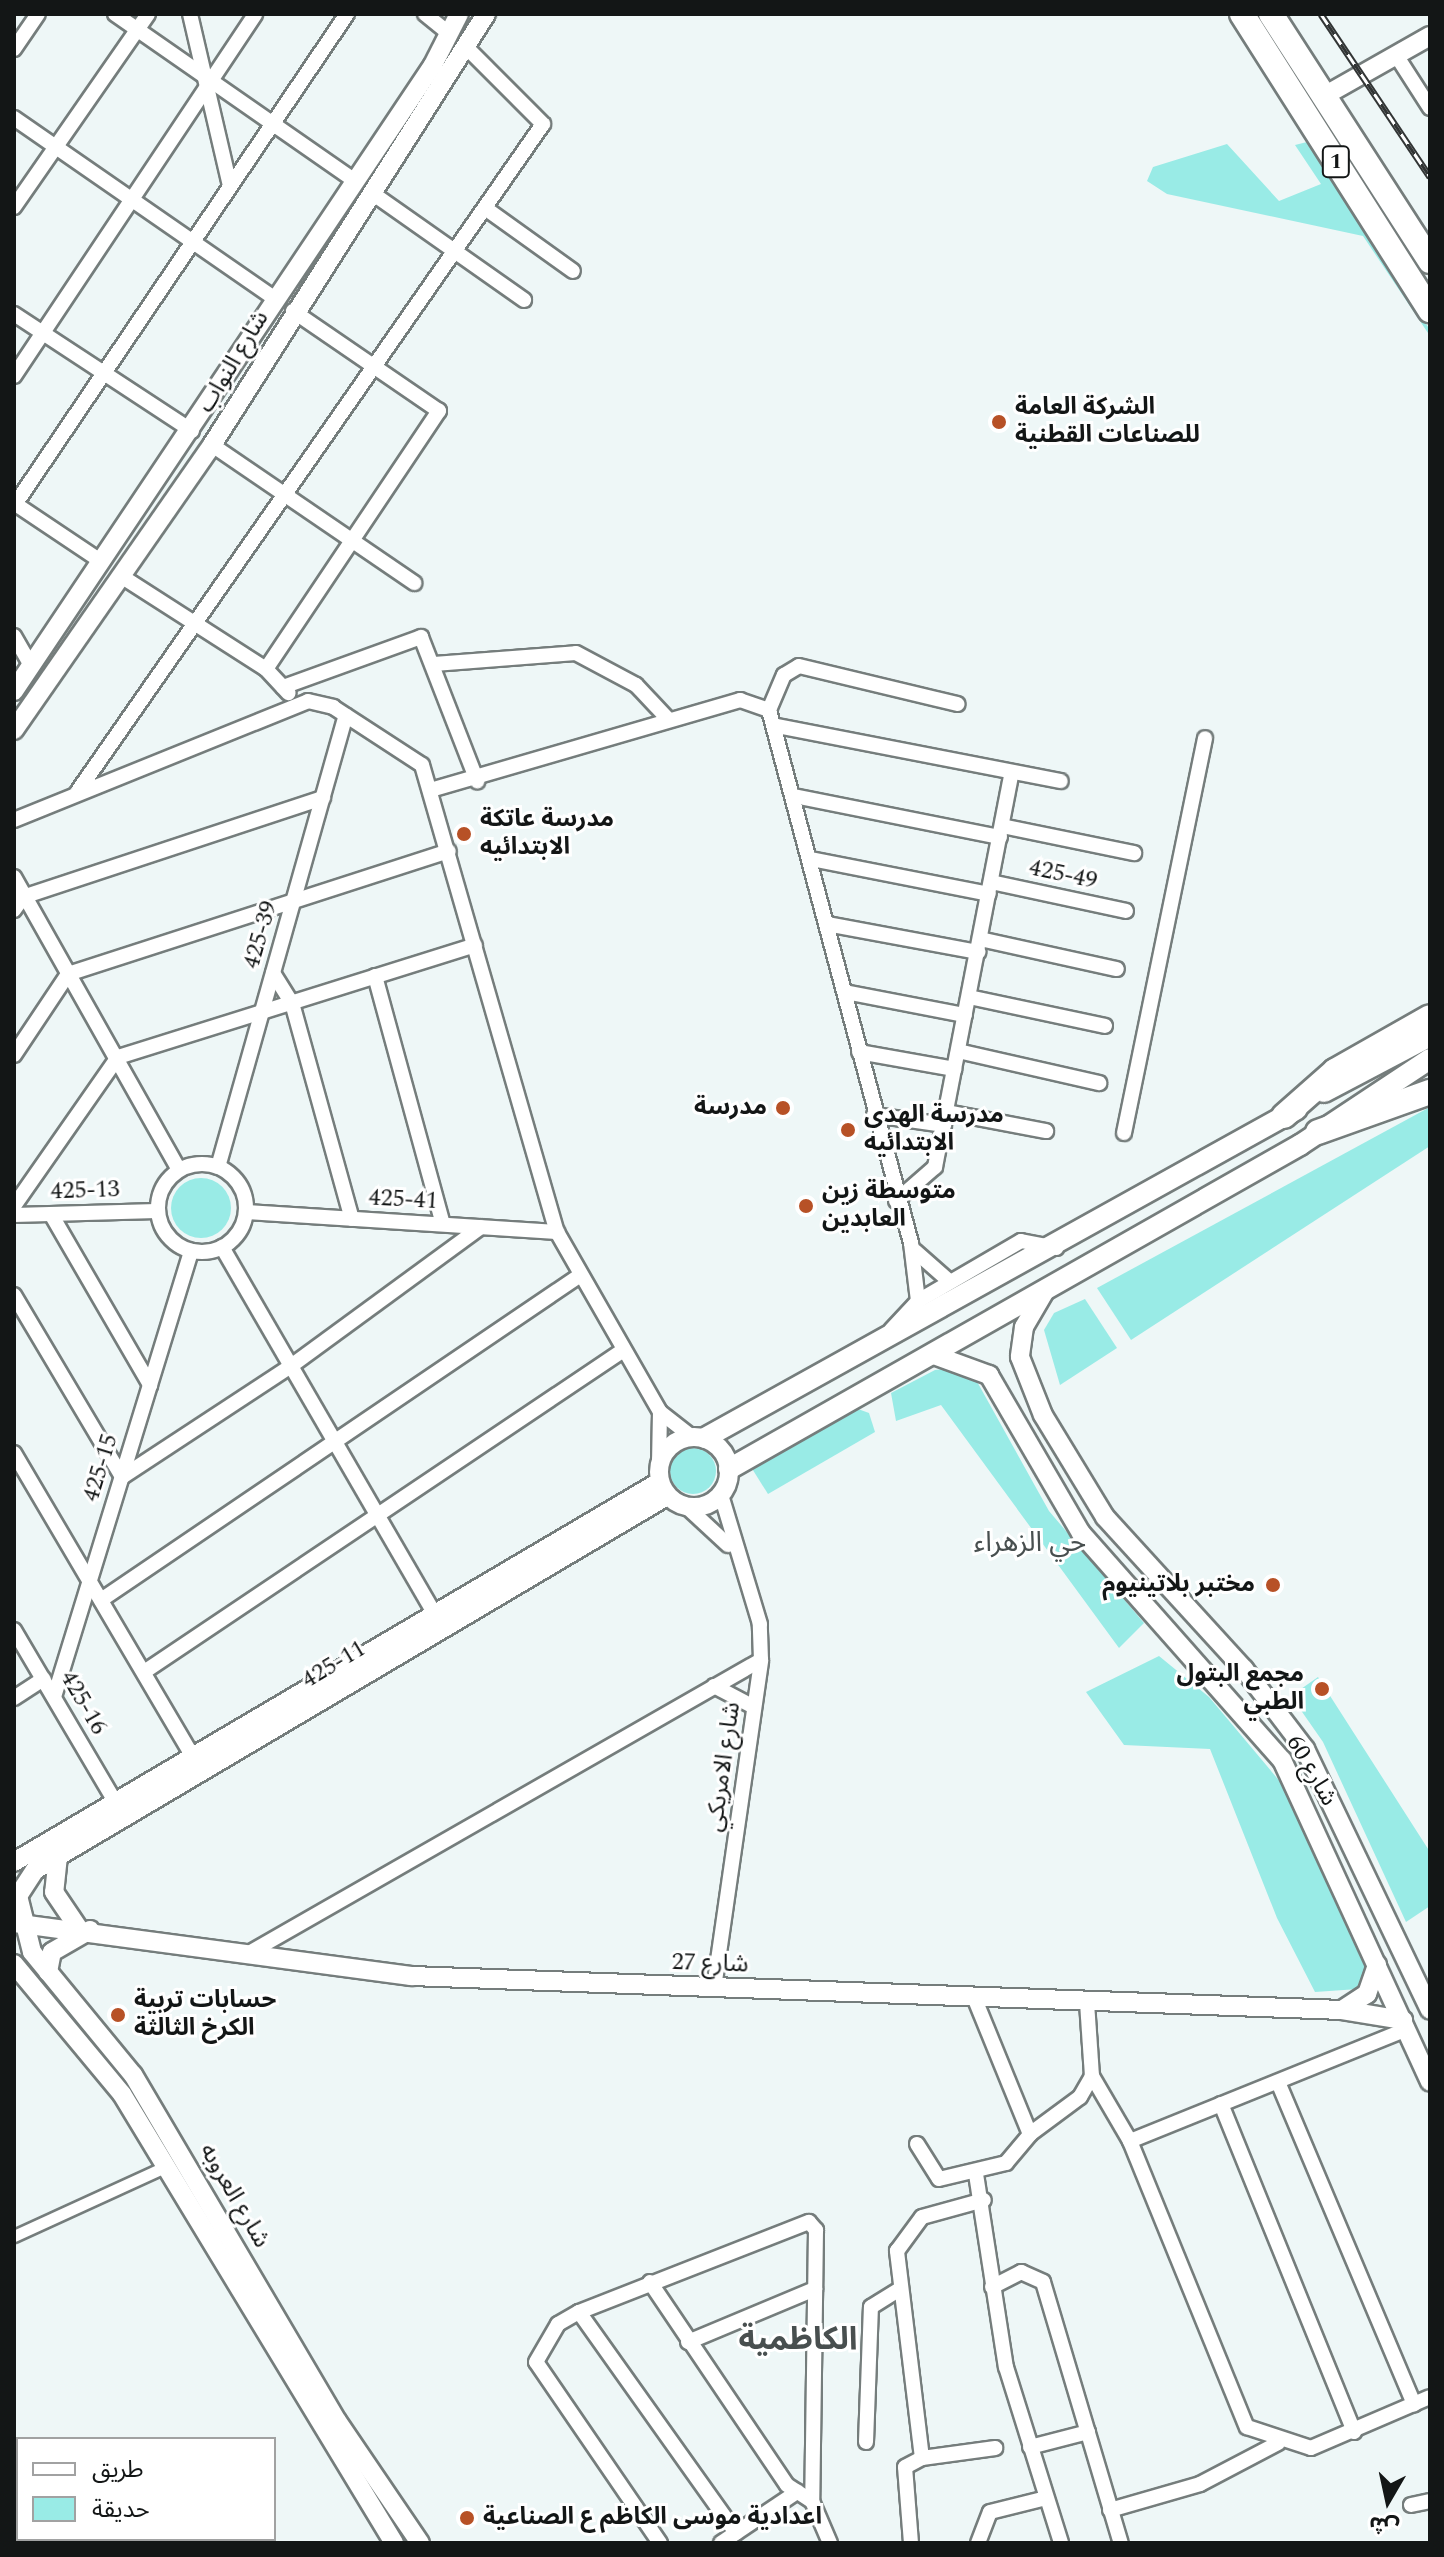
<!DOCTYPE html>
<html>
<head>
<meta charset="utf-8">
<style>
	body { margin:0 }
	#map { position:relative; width:1444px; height:2557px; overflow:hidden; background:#eef7f7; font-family:Spectral,"Noto Sans Arabic",serif }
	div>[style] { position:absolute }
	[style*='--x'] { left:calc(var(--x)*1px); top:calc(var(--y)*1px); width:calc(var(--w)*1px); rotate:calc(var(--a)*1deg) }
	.green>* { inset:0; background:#99ebe6 }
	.round { border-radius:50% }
	.roads { filter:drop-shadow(2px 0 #757d7c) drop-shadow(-2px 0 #757d7c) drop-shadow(0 2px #757d7c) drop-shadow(0 -2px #757d7c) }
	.pedestrian>* { height:11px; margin:-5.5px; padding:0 5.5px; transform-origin:5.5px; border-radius:5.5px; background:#fff }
	.minor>* { height:14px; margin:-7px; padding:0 7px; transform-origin:7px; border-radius:7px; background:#fff }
	.minor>.ring { margin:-7px; padding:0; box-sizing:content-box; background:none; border:14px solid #fff; border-radius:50% }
	.tertiary>* { height:18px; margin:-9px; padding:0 9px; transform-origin:9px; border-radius:9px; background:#fff }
	.tertiary>.ring { margin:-9px; padding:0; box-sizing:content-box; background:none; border:18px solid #fff; border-radius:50% }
	.secondary>* { height:20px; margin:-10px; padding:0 10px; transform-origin:10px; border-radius:10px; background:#fff }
	.trunk>* { height:24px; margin:-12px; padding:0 12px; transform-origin:12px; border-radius:12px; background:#fff }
	.rail>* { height:7px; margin-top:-3.5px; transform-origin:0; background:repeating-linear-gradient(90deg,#fff 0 12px,#323535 0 24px); box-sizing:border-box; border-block:2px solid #323535 }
	.dots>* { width:22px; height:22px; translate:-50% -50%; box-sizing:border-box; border:4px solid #fff; border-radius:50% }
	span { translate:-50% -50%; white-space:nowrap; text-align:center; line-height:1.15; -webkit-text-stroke:6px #fff; paint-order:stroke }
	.shield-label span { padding:2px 6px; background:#fff; border:2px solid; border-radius:6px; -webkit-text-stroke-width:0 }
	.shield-label { font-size:22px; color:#131616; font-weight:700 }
	.street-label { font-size:24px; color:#131616 }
	.poi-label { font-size:24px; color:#131616; font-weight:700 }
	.left { translate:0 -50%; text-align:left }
	.right { translate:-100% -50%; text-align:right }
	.quarter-label { font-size:28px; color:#484f4f }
	.district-label { font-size:32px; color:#484f4f; font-weight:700 }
	.frame { position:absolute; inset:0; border:16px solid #131616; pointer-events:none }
	.legend { position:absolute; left:16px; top:2437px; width:260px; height:104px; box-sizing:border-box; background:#fff; border:2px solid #a1a2a2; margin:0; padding:10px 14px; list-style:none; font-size:24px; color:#131616 }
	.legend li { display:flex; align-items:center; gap:16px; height:40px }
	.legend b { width:40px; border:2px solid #a1a2a2 }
	.north { position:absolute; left:1348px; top:2461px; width:80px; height:80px; -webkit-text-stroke:6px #fff; paint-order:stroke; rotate:189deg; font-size:22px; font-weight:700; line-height:32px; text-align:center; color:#131616 }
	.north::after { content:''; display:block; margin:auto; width:28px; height:36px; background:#131616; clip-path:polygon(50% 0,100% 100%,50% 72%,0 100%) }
</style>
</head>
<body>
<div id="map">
	<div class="green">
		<div style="clip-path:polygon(1311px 141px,1430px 330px,1430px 336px,1363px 236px,1167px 194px,1147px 181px,1153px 167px,1227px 144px,1279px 201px,1321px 184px,1295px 145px)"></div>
		<div style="clip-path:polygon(1430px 1107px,1430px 1146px,1131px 1340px,1097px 1288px)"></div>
		<div class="round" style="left:171px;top:1178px;width:60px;height:60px"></div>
		<div style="clip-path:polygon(1085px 1299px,1117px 1348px,1060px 1385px,1044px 1330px,1054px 1313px)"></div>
		<div style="clip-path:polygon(961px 1367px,975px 1378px,1049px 1511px,1144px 1623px,1119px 1648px,941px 1405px,896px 1421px,891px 1393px,935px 1370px)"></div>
		<div style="clip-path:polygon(858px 1409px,869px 1413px,875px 1432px,768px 1494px,751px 1467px)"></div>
		<div class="round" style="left:670px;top:1448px;width:46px;height:46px"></div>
		<div style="clip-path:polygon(1159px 1656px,1209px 1697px,1287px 1790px,1367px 1960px,1358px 1989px,1315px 1992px,1277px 1918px,1210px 1749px,1124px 1745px,1086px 1692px)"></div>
		<div style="clip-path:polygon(1318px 1677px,1430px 1852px,1430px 1906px,1406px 1922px,1323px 1742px,1291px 1696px)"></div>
	</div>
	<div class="roads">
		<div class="pedestrian">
			<div style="--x:14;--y:2236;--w:168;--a:-24.6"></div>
		</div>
		<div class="minor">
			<div style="--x:115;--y:14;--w:292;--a:34.8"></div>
			<div style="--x:190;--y:14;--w:177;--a:76.9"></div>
			<div style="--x:425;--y:14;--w:32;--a:39"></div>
			<div style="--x:14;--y:49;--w:42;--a:-55.6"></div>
			<div style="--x:1396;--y:55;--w:63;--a:57.3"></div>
			<div style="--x:14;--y:118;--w:318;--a:34.7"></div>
			<div style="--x:372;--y:193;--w:186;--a:35.1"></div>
			<div style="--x:14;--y:207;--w:235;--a:-55.2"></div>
			<div style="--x:485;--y:208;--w:108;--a:35.6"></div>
			<div style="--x:14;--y:314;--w:213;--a:33.3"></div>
			<div style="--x:14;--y:376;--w:435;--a:-56.3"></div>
			<div style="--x:212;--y:445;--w:245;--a:34.3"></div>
			<div style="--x:14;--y:503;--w:106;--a:33.8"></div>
			<div style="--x:14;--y:506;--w:594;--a:-55.91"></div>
			<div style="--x:121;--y:576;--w:172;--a:32.7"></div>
			<div style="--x:266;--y:669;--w:33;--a:47"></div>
			<div style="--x:14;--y:636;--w:34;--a:60"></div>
			<div style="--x:434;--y:664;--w:142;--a:-4.4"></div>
			<div style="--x:576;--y:653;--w:68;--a:28.1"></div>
			<div style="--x:636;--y:685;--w:47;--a:46.7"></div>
			<div style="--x:266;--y:669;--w:311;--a:-56.2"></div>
			<div style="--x:439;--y:411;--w:177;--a:-145.6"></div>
			<div style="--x:283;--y:687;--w:147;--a:-19.9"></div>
			<div style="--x:421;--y:637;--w:155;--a:68.7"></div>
			<div style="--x:769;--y:710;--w:38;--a:-67"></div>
			<div style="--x:784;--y:675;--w:17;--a:-31"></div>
			<div style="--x:799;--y:666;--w:163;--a:13.5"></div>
			<div style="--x:777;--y:726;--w:289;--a:11"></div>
			<div style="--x:434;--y:789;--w:319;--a:-16.2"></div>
			<div style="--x:740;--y:700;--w:31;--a:19"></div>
			<div style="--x:769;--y:710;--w:552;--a:75.08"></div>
			<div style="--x:911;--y:1243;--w:58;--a:83.1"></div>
			<div style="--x:78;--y:791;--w:813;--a:-55.12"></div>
			<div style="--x:543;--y:124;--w:105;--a:-135"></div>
			<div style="--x:794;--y:796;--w:210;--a:11.3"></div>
			<div style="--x:14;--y:820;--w:317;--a:-22"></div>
			<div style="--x:308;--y:701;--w:26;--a:13"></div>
			<div style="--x:333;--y:707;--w:106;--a:33.1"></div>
			<div style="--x:422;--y:765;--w:486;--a:73.9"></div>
			<div style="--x:557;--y:1232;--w:207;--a:60.2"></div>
			<div style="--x:660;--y:1412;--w:39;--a:38"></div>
			<div style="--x:1002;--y:826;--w:135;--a:11.6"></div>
			<div style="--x:811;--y:859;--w:181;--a:11.1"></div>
			<div style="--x:14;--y:877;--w:336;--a:60.6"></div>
			<div style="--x:991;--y:882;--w:138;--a:12.1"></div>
			<div style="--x:14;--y:910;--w:16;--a:-55"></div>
			<div style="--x:23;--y:897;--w:316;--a:-18.3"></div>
			<div style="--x:827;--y:924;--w:154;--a:10.5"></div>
			<div style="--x:980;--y:939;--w:140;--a:12.4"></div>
			<div style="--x:273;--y:973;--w:36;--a:58"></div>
			<div style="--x:292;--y:1003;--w:224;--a:74.5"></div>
			<div style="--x:375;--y:976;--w:257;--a:74.7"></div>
			<div style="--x:845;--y:992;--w:122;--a:10.9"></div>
			<div style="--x:969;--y:997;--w:139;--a:12"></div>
			<div style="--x:958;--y:1051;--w:145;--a:12.8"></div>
			<div style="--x:859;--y:1052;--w:97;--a:10.1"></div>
			<div style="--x:14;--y:1055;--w:97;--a:-56.3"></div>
			<div style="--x:68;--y:974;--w:400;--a:-17.9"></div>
			<div style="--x:946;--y:1112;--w:102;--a:10.8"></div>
			<div style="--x:874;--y:1115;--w:71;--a:8.1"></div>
			<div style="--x:1124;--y:1133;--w:403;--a:-78.4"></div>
			<div class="ring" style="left:158px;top:1164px;width:74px;height:74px"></div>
			<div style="--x:218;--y:1167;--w:469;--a:-74.2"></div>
			<div style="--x:896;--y:1201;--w:52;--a:-41.1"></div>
			<div style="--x:935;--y:1167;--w:402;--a:-79"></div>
			<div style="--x:14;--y:1206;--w:182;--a:-55.1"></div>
			<div style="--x:118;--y:1057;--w:374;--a:-17.4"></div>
			<div style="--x:246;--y:1212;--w:312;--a:3.7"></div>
			<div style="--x:51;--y:1214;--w:198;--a:59.9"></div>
			<div style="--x:14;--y:1215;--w:143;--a:-1.6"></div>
			<div style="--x:222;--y:1247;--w:422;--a:59.9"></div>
			<div style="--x:915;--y:1251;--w:45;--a:41.4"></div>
			<div style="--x:14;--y:1295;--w:212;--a:59.3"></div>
			<div style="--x:122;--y:1477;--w:202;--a:-33.3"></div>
			<div style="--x:291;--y:1366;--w:235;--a:-36.2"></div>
			<div style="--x:891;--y:1330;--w:40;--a:-47"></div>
			<div style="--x:918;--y:1301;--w:119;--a:-30.2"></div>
			<div style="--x:1021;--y:1241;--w:36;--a:11"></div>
			<div style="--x:14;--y:1453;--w:348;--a:59.5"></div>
			<div style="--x:659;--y:1464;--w:52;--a:-88.9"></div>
			<div style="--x:687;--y:1507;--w:56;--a:42.8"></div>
			<div style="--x:101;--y:1600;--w:577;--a:-34.13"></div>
			<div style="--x:14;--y:1630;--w:195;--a:59.5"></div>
			<div style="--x:144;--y:1672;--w:576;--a:-33.88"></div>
			<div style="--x:714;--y:1686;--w:45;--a:27.7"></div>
			<div style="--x:54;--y:1697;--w:467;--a:-72.9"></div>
			<div style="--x:14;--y:1698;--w:35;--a:-33"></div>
			<div style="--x:249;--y:1953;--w:590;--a:-29.78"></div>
			<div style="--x:714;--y:1988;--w:331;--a:-81.8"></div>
			<div style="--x:761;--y:1660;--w:36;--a:-92"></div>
			<div style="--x:760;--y:1624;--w:135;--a:-106.8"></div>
			<div style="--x:974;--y:1997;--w:148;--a:67.8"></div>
			<div style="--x:1092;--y:2076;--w:75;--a:59.7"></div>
			<div style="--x:1130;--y:2141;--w:309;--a:67.8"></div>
			<div style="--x:1247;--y:2427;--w:67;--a:18.2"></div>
			<div style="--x:1311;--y:2448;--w:129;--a:-23.2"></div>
			<div style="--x:1278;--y:2082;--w:350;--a:67.1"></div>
			<div style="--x:1221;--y:2104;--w:354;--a:67.9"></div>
			<div style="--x:1130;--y:2141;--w:299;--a:-22"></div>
			<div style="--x:917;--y:2144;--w:41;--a:57.8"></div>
			<div style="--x:939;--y:2179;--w:69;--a:-13.4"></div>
			<div style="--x:1006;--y:2163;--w:38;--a:-50"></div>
			<div style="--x:1030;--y:2134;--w:62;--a:-36.5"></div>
			<div style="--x:1080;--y:2097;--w:24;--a:-60"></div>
			<div style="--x:1092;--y:2076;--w:73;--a:-93.9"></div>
			<div style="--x:976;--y:2174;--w:195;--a:81.2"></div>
			<div style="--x:1006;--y:2367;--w:184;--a:72.6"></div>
			<div style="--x:650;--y:2282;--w:245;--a:56"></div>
			<div style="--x:787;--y:2485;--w:30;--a:33"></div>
			<div style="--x:992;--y:2287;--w:33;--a:-27"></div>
			<div style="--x:1021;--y:2272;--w:24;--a:24"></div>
			<div style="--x:1043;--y:2282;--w:272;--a:73.4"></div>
			<div style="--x:579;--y:2312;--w:271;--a:54.6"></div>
			<div style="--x:688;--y:2342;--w:138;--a:-22.7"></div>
			<div style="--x:866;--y:2442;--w:135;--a:-87.9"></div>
			<div style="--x:871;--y:2307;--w:31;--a:-32"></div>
			<div style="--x:1030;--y:2447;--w:60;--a:-14.5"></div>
			<div style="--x:922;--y:2458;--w:209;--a:-96.9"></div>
			<div style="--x:897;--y:2251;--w:42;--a:-53.7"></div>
			<div style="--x:922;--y:2217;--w:64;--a:-15.3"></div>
			<div style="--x:1411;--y:2505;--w:19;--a:-12"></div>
			<div style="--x:1110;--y:2510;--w:94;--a:-16.1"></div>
			<div style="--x:1200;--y:2484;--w:88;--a:-27.7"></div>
			<div style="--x:660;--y:2543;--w:219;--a:-124.4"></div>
			<div style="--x:536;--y:2362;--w:44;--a:-59.9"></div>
			<div style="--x:558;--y:2324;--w:24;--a:-30"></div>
			<div style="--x:579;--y:2312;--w:247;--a:-21.4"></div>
			<div style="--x:809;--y:2222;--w:11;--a:49"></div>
			<div style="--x:816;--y:2230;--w:271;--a:90.8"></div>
			<div style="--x:812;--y:2501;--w:46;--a:66.8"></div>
			<div style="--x:721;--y:2543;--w:92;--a:-33.9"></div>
			<div style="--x:911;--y:2543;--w:76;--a:-94.5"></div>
			<div style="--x:905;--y:2467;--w:19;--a:-28"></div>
			<div style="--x:922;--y:2458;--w:74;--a:-7.8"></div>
			<div style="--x:978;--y:2543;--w:33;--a:-69"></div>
			<div style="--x:990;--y:2512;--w:58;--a:-14"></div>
		</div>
		<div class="tertiary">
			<div style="--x:1324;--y:96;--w:122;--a:-29.5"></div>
			<div style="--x:14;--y:691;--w:753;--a:-56.2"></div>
			<div style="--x:433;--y:65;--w:57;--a:-63"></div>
			<div style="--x:14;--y:730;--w:347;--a:-55.2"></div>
			<div style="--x:212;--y:445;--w:511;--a:-57.55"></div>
			<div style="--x:1045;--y:1291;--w:42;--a:120.3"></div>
			<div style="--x:1024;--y:1327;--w:30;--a:98"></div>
			<div style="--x:1020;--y:1357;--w:62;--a:68.4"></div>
			<div style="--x:1043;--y:1415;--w:119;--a:58.7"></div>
			<div style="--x:1105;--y:1517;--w:206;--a:47.6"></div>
			<div style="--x:1244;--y:1669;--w:101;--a:52.7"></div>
			<div style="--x:1305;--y:1749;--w:289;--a:64.4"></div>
			<div style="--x:934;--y:1355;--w:59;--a:20"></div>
			<div style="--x:989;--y:1375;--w:183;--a:59.8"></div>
			<div style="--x:1081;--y:1533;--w:303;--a:48.5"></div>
			<div style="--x:1282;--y:1760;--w:354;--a:65.3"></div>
			<div class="ring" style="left:659px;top:1437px;width:52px;height:52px"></div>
			<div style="--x:58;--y:1856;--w:36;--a:96"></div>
			<div style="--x:54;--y:1892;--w:45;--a:56"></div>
			<div style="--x:14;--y:1862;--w:749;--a:-30.5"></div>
			<div style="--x:14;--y:1923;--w:401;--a:7.6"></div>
			<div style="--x:411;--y:1976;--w:932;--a:2.09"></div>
			<div style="--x:1342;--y:2010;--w:62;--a:9.3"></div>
			<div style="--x:14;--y:1964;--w:169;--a:50.3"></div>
			<div style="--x:122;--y:2094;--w:525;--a:58.79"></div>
			<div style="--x:48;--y:1972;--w:20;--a:-79"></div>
			<div style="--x:52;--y:1952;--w:44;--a:-30.1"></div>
			<div style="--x:1342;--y:2010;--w:30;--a:-33"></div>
			<div style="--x:1367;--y:1994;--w:31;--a:-71"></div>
			<div style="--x:420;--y:2543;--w:148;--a:-124.2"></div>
			<div style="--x:337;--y:2421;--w:402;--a:-120.5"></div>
			<div style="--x:133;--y:2075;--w:159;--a:-129.4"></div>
			<div style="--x:32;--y:1952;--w:58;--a:-104"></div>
			<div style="--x:18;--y:1896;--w:31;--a:-57"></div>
			<div style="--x:35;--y:1870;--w:734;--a:-30.62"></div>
		</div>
		<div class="secondary">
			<div style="--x:1324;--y:1092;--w:120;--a:-27.8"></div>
			<div style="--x:705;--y:1438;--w:677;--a:-29.06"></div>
			<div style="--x:729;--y:1469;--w:657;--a:-29.57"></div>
			<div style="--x:1300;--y:1145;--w:156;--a:-33.5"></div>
		</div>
		<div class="trunk">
			<div style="--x:1242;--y:14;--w:351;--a:57.6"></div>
			<div style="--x:1271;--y:14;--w:294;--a:57.2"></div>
			<div style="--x:1284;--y:1116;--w:68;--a:-41.4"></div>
			<div style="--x:1335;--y:1071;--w:109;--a:-29.6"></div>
			<div style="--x:1318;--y:1132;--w:119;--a:-19.7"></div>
		</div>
	</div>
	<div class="rail">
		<div style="--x:1321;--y:14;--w:196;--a:56.2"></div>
	</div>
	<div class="dots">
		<div style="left:999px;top:422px;background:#b75126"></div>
		<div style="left:464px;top:834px;background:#b75126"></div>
		<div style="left:783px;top:1108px;background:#b75126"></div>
		<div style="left:848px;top:1130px;background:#b75126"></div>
		<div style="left:806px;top:1206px;background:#b75126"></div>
		<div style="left:1273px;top:1585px;background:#b75126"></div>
		<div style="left:1322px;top:1689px;background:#b75126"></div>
		<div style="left:118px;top:2015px;background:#b75126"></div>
		<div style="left:467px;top:2518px;background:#b75126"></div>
	</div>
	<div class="shield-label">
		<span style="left:1336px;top:162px">1</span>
	</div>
	<div class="street-label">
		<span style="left:234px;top:362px;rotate:-59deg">شارع النواب</span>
		<span style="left:1063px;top:875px;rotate:12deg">425-49</span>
		<span style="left:261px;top:935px;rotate:-74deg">425-39</span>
		<span style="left:85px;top:1191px;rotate:-2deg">425-13</span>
		<span style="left:403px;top:1200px;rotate:3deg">425-41</span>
		<span style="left:101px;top:1468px;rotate:-73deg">425-15</span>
		<span style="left:334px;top:1665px;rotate:-31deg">425-11</span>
		<span style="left:83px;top:1703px;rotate:60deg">425-16</span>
		<span style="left:724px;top:1767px;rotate:-82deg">شارع الامريكي</span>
		<span style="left:1311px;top:1771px;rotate:60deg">شارع 60</span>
		<span style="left:710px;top:1964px;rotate:2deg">شارع 27</span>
		<span style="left:234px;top:2196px;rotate:60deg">شارع العروبه</span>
	</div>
	<div class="poi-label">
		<span class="left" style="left:1015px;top:422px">الشركة العامة<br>للصناعات القطنية</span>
		<span class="left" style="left:480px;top:834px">مدرسة عاتكة<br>الابتدائيه</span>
		<span class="right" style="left:767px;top:1108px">مدرسة</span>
		<span class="left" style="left:864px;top:1130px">مدرسة الهدى<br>الابتدائيه</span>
		<span class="left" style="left:822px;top:1206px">متوسطة زين<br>العابدين</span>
		<span class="right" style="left:1255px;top:1585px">مختبر بلاتينيوم</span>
		<span class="right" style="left:1304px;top:1689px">مجمع البتول<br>الطبي</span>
		<span class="left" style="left:134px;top:2015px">حسابات تربية<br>الكرخ الثالثة</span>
		<span class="left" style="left:483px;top:2518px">اعدادية موسى الكاظم ع الصناعية</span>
	</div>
	<div class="quarter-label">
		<span style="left:1030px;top:1543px">حي الزهراء</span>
	</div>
	<div class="district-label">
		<span style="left:798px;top:2340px">الكاظمية</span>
	</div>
	<div class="frame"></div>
	<ul class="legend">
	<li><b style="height:10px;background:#fff"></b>طريق</li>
	<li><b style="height:22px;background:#99ebe6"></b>حديقة</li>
	</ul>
	<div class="north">ش</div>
</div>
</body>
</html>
